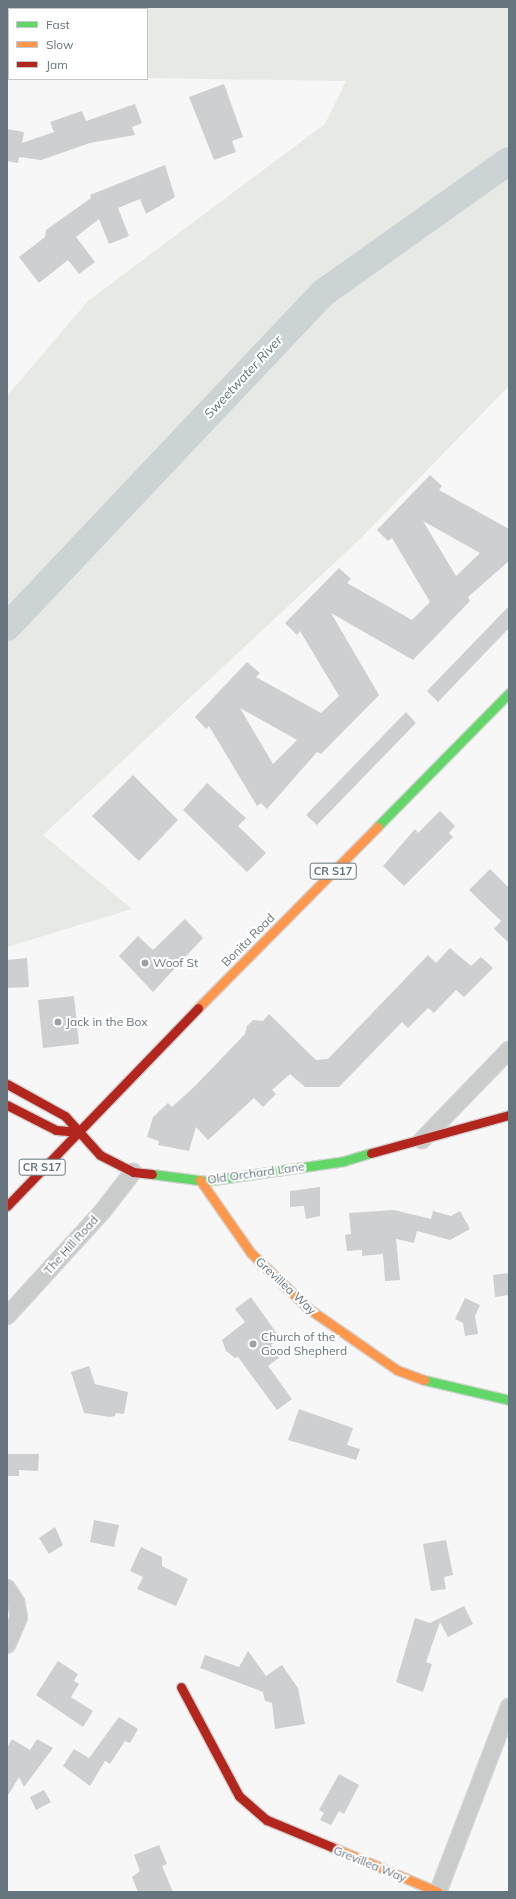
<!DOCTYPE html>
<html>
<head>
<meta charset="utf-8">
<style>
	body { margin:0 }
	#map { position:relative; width:516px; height:1899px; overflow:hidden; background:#f7f7f7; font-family:Mulish,sans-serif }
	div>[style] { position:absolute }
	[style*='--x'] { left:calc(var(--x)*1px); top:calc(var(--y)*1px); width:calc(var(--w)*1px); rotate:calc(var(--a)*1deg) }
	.green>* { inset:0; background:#e6e9e4 }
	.river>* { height:28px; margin:-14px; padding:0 14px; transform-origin:14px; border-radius:14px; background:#cbd3d5 }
	.building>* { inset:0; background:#cecfd0 }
	.roads { filter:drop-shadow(1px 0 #d3d4d5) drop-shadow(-1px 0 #d3d4d5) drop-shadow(0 1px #d3d4d5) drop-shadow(0 -1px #d3d4d5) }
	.street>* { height:16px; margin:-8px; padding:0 8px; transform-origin:8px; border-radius:8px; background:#cacccc }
	.fast>* { height:9px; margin:-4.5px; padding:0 4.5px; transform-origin:4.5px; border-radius:4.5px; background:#63d668 }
	.slow>* { height:9px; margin:-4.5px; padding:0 4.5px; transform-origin:4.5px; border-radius:4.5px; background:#ff974d }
	.jam>* { height:9px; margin:-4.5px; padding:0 4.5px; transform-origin:4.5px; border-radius:4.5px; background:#b3261e }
	.dots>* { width:11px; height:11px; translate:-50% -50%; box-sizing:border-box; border:2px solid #fff; border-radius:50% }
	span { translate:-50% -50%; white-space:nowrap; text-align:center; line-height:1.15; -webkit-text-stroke:4px #fff; paint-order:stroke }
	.shield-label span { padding:1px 3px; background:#fff; border:1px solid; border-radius:3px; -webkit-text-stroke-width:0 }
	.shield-label { font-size:11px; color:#66757e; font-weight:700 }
	.street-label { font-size:12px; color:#66757e }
	.poi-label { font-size:12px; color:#66757e }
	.left { translate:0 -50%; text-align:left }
	.water-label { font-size:13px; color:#607478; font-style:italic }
	.frame { position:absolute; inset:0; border:8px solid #66757e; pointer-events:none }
	.legend { position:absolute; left:8px; top:8px; width:140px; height:72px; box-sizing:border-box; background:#fff; border:1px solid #c2c8cb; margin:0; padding:5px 7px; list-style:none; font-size:12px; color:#66757e }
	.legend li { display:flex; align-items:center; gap:8px; height:20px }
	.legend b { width:20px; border:1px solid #c2c8cb }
</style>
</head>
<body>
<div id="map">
	<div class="green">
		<div style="clip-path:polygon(7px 7px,509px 7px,509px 386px,360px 539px,43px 835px,132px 909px,7px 947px,7px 396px,88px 301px,325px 124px,346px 81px,147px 78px,147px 9px,9px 9px,7px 74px)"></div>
	</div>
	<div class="river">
		<div style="--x:7;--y:627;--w:460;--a:-46.6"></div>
		<div style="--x:323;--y:293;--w:228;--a:-35.4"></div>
	</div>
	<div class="building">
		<div style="clip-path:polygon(224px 84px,243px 137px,232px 141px,236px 152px,214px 160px,189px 97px)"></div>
		<div style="clip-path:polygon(135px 104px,142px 123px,132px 127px,135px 135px,90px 143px,41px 160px,19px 157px,18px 163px,7px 161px,7px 129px,24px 132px,22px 143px,54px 132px,50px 122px,82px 111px,86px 121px)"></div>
		<div style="clip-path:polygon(165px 165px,175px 197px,146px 214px,140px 199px,118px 208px,129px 236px,109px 244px,99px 219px,76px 237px,95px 262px,79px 274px,68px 260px,39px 283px,19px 257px,45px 237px,46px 230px,91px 198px,90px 195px)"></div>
		<div style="clip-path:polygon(evenodd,430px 475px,442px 486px,439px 490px,509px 529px,509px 561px,468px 597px,470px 601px,413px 660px,331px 613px,379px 695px,321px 754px,317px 752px,267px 809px,261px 803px,257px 806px,209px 726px,206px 729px,195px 717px,247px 662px,260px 673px,256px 677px,321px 713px,339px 696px,300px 631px,297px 635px,285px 623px,339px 568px,351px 579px,347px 583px,412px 620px,430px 602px,392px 538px,388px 541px,377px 530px,430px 475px,423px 521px,480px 553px,456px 576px,423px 521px,430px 475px,240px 708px,297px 740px,273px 764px,240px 708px)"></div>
		<div style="clip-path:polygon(509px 606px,509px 628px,438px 702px,427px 691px)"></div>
		<div style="clip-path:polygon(406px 712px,416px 723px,317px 825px,306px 815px)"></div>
		<div style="clip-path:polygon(133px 775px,178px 820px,139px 861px,92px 816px)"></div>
		<div style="clip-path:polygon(207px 783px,246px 818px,238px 826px,266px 853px,247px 872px,183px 810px)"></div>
		<div style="clip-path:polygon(440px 811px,455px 826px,449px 833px,453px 837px,404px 886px,383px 866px,415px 829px,418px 833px)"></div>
		<div style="clip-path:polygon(490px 869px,509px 888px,509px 943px,494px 929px,501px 921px,469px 890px)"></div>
		<div style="clip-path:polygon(185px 919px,203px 938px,153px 992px,119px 956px,138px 936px,153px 950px)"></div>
		<div style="clip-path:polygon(450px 948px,471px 966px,481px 957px,493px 968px,464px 997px,456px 990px,434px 1013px,428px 1008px,408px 1028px,402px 1022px,339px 1087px,305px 1087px,290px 1074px,272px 1090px,276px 1094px,263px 1107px,254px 1098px,208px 1140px,196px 1127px,189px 1151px,158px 1145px,159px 1141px,147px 1137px,153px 1117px,168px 1103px,172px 1107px,196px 1085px,245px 1034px,247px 1026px,253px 1020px,263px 1021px,269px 1014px,316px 1060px,328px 1059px,428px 955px,436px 963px)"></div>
		<div style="clip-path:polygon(27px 958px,29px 987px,7px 988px,7px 960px)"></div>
		<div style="clip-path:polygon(74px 996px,79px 1044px,43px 1048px,38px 1000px)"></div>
		<div style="clip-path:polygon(320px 1187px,320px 1216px,306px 1219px,304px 1206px,290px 1207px,290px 1191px)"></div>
		<div style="clip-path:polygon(394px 1210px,431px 1219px,433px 1211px,451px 1216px,460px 1211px,470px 1229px,450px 1240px,417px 1231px,414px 1243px,396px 1239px,400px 1280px,385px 1281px,383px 1254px,362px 1256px,362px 1250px,347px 1251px,345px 1235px,351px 1234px,349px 1213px)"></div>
		<div style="clip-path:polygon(509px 1273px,509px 1295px,495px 1297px,493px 1275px)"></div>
		<div style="clip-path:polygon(251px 1297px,280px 1338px,271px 1345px,280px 1357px,268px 1366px,292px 1399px,277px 1410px,238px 1357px,235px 1358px,226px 1351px,222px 1340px,245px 1322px,235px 1309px)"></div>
		<div style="clip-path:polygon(465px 1298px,480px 1305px,475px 1316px,478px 1334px,465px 1336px,463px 1323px,455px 1319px)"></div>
		<div style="clip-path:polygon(89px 1366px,95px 1384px,128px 1392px,124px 1414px,116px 1413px,115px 1416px,110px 1417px,84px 1413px,71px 1372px)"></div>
		<div style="clip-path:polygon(299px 1409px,353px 1428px,347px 1445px,360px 1449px,356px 1460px,288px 1440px)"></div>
		<div style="clip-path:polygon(7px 1454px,39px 1454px,38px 1471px,19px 1470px,19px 1476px,7px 1476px)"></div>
		<div style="clip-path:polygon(94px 1520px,119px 1525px,114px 1547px,90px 1542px)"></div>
		<div style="clip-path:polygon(55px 1527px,63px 1545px,49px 1554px,39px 1538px)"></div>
		<div style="clip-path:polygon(446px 1540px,453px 1575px,444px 1577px,446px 1589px,431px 1591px,423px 1544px)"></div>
		<div style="clip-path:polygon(141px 1547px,162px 1557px,162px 1566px,188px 1579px,176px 1606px,137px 1589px,143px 1577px,130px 1571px)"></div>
		<div style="clip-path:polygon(464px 1606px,473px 1624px,448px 1637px,440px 1622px,426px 1662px,432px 1664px,423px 1692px,396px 1682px,415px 1618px,430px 1623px)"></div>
		<div style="clip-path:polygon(248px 1651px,266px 1676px,282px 1665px,298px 1688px,305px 1724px,275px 1729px,272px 1703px,265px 1701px,263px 1692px,200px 1668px,205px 1655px,239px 1667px)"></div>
		<div style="clip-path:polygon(58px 1661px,78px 1674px,74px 1681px,79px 1684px,71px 1697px,93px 1711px,83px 1727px,36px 1695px)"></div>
		<div style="clip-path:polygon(119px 1717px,138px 1729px,130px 1743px,125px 1741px,110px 1764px,105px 1761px,90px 1786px,63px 1766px,74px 1749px,89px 1758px)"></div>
		<div style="clip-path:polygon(12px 1739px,30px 1750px,37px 1739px,53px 1748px,24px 1787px,19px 1777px,7px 1797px,7px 1748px)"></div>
		<div style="clip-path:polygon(339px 1774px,359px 1785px,344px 1814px,339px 1811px,331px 1825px,320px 1820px,324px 1813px,319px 1810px)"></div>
		<div style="clip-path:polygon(44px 1790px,51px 1802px,36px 1810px,30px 1797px)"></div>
		<div style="clip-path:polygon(159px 1845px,167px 1864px,162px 1866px,173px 1892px,138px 1892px,132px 1877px,140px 1871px,134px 1855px)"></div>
	</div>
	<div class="roads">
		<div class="street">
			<div style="--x:422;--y:1140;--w:125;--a:-46"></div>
			<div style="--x:7;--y:1316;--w:141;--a:-47.6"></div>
			<div style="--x:102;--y:1212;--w:51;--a:-52.2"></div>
			<div style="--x:7;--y:1588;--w:17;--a:57"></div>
			<div style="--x:16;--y:1602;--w:15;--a:79"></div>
			<div style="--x:19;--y:1617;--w:30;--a:113"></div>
			<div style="--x:438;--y:1892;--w:198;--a:-69"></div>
		</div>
		<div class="fast">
			<div style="--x:377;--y:827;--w:188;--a:-45.4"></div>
			<div style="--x:152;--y:1174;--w:54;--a:7.4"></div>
			<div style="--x:206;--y:1181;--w:139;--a:-8.2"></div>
			<div style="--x:344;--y:1161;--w:28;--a:-17"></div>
			<div style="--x:424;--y:1380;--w:87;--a:13.2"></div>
		</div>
		<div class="slow">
			<div style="--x:198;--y:1008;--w:255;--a:-45.3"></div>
			<div style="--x:200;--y:1180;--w:89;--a:55.1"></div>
			<div style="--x:251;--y:1253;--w:81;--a:44"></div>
			<div style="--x:309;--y:1309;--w:107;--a:34.7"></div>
			<div style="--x:397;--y:1370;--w:29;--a:20"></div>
			<div style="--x:332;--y:1847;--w:115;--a:23"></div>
		</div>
		<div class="jam">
			<div style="--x:7;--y:1084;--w:66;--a:28.9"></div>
			<div style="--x:65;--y:1116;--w:52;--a:48.1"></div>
			<div style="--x:100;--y:1155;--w:37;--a:27"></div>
			<div style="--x:133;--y:1172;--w:19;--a:6"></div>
			<div style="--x:7;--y:1105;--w:55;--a:27"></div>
			<div style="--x:56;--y:1130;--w:21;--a:5"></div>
			<div style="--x:371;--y:1153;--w:143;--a:-15.4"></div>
			<div style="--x:7;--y:1206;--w:275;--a:-46"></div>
			<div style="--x:181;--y:1687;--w:123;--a:62"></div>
			<div style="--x:239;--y:1796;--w:37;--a:41"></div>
			<div style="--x:267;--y:1820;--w:70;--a:22.6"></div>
		</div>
	</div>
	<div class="dots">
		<div style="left:145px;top:963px;background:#99a2a8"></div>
		<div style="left:58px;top:1022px;background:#99a2a8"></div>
		<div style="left:253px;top:1344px;background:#99a2a8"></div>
	</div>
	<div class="shield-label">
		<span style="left:333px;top:871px">CR S17</span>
		<span style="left:42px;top:1167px">CR S17</span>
	</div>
	<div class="street-label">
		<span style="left:248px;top:940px;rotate:-45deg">Bonita Road</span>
		<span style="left:256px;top:1173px;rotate:-8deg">Old Orchard Lane</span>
		<span style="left:71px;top:1245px;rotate:-48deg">The Hill Road</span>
		<span style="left:286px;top:1286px;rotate:43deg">Grevillea Way</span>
		<span style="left:370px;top:1864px;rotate:22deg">Grevillea Way</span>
	</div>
	<div class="poi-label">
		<span class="left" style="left:153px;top:963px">Woof St</span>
		<span class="left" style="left:66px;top:1022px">Jack in the Box</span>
		<span class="left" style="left:261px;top:1344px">Church of the<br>Good Shepherd</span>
	</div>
	<div class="water-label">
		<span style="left:243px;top:377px;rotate:-47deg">Sweetwater River</span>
	</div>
	<div class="frame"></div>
	<ul class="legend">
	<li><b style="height:5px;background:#63d668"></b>Fast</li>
	<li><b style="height:5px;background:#ff974d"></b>Slow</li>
	<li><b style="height:5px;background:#b3261e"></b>Jam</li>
	</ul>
</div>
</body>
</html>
